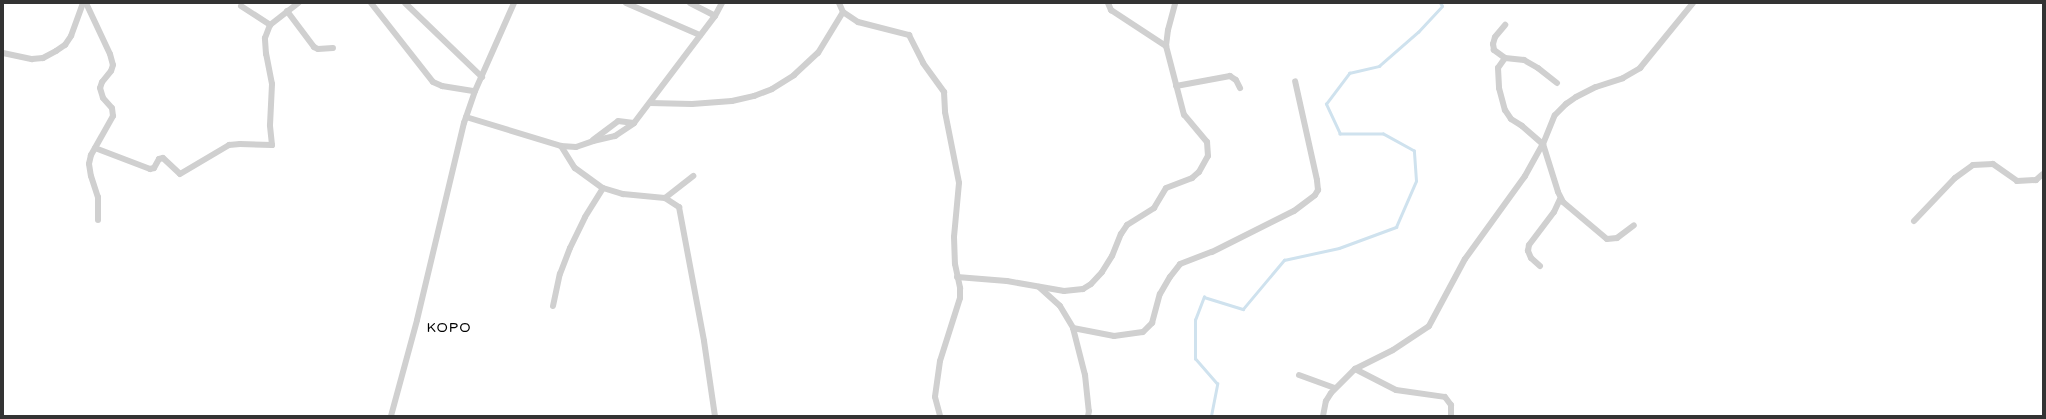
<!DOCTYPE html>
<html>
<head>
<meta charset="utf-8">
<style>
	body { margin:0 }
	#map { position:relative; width:2046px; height:419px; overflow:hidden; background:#fff; font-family:"Varela Round",sans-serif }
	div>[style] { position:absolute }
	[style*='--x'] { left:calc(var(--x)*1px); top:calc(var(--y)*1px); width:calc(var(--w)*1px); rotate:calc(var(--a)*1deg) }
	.stream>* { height:2.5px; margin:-1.25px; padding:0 1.25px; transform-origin:1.25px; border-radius:1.25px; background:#cfe2ee }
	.street>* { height:6px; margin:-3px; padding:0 3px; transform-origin:3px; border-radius:3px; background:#d0d0d0 }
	span { translate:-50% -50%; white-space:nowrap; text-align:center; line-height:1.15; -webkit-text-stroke:4px #fff; paint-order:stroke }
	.quarter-label { font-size:14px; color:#000; letter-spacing:1px }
	.frame { position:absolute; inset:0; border:4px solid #333; pointer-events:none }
</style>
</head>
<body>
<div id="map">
	<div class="stream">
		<div style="--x:1211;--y:416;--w:33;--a:-79"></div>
		<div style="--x:1217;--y:384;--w:33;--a:-131"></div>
		<div style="--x:1195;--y:359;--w:39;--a:-90"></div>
		<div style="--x:1195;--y:320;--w:25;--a:-69"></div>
		<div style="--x:1204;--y:297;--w:41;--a:17.1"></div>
		<div style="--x:1243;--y:309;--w:64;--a:-50.1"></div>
		<div style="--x:1284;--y:260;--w:56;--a:-12.3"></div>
		<div style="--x:1339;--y:248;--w:61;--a:-20.2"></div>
		<div style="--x:1396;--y:227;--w:50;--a:-66.5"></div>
		<div style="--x:1416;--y:181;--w:30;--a:-94"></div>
		<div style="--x:1414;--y:151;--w:35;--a:-151"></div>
		<div style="--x:1383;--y:134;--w:43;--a:180"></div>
		<div style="--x:1340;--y:134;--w:33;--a:-115"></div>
		<div style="--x:1326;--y:104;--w:39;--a:-53"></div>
		<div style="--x:1349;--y:73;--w:31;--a:-13"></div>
		<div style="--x:1379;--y:66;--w:52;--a:-41.1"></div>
		<div style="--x:1418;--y:32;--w:35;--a:-47"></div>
		<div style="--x:1442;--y:6;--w:4;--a:-124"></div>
	</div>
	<div class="street">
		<div style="--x:86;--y:3;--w:56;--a:64.8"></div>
		<div style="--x:110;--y:54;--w:11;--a:75"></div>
		<div style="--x:113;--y:65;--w:6;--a:108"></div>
		<div style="--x:111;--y:71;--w:14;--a:129"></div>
		<div style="--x:102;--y:82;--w:6;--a:108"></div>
		<div style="--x:100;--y:88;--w:10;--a:73"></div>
		<div style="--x:103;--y:98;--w:13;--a:48"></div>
		<div style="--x:112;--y:108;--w:8;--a:83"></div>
		<div style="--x:113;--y:116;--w:45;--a:119.4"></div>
		<div style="--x:91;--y:155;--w:9;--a:103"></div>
		<div style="--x:89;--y:164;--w:12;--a:81"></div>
		<div style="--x:91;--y:176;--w:22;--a:72"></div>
		<div style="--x:98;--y:197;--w:23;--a:90"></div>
		<div style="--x:371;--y:3;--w:100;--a:51.9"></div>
		<div style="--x:433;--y:82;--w:10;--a:24"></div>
		<div style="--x:442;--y:86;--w:33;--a:9"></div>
		<div style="--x:405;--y:3;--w:107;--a:43.9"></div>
		<div style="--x:626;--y:3;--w:81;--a:23.4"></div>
		<div style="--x:690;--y:3;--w:28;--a:27"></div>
		<div style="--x:839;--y:3;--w:10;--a:66"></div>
		<div style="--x:843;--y:12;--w:18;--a:34"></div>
		<div style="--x:858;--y:22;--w:53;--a:14.3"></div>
		<div style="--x:909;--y:35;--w:31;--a:63"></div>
		<div style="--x:923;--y:63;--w:36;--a:54"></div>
		<div style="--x:944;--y:92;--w:20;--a:87"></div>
		<div style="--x:945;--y:112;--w:72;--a:78.8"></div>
		<div style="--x:959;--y:183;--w:54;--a:95.3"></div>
		<div style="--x:954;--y:237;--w:27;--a:88"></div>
		<div style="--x:955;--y:264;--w:25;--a:78"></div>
		<div style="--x:960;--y:288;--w:10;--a:90"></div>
		<div style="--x:960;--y:298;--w:66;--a:107.6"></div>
		<div style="--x:940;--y:361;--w:36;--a:98"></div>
		<div style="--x:935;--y:397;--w:20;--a:75"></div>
		<div style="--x:1108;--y:3;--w:8;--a:67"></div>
		<div style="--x:1111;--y:10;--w:66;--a:33.2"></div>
		<div style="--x:241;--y:6;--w:35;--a:33"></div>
		<div style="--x:287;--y:11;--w:45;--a:53.1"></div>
		<div style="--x:314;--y:47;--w:4;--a:27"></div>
		<div style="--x:318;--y:49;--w:15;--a:-4"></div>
		<div style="--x:3;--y:53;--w:30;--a:12"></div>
		<div style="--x:32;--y:59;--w:11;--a:-5"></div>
		<div style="--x:43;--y:58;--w:15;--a:-28"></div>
		<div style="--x:56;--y:51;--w:11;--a:-34"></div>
		<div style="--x:65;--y:45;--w:11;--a:-56"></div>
		<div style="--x:71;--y:36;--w:35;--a:-70"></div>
		<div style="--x:1505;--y:58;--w:14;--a:-144"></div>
		<div style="--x:1494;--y:50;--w:6;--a:-99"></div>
		<div style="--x:1493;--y:44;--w:7;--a:-74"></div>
		<div style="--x:1495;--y:37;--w:16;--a:-50"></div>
		<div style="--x:1557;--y:83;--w:24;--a:-142"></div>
		<div style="--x:1538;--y:68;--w:16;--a:-150"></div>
		<div style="--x:1524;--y:60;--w:19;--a:-174"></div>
		<div style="--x:1505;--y:58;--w:12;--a:125"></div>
		<div style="--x:1498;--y:68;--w:20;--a:87"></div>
		<div style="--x:1499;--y:88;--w:23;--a:75"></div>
		<div style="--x:1505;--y:110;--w:11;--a:56"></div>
		<div style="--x:1511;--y:119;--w:13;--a:32"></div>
		<div style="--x:1522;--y:126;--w:28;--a:41"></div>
		<div style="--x:1543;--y:144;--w:50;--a:72.6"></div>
		<div style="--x:1558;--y:192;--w:11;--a:63"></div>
		<div style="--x:1563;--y:202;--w:57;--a:40.1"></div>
		<div style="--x:1607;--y:239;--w:10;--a:-6"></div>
		<div style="--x:1617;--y:238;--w:21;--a:-37"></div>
		<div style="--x:1176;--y:86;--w:55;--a:-10.5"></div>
		<div style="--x:1230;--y:76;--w:7;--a:34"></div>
		<div style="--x:1236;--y:80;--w:9;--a:63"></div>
		<div style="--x:650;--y:103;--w:42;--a:1.4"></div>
		<div style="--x:692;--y:104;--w:40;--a:-4.3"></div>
		<div style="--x:732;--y:101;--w:23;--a:-13"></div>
		<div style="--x:754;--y:96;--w:19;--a:-21"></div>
		<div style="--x:772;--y:89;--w:26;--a:-32"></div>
		<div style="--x:794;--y:75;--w:33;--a:-43"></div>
		<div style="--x:818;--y:53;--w:48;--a:-58.6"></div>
		<div style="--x:466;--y:117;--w:99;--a:17"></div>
		<div style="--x:561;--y:146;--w:15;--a:4"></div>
		<div style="--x:576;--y:147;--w:18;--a:-19"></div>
		<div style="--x:593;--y:141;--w:23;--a:-13"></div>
		<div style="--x:615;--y:136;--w:23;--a:-34"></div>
		<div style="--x:634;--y:123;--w:134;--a:-52.9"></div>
		<div style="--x:715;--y:16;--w:15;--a:-62"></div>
		<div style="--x:593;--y:140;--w:31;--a:-37"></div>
		<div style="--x:618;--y:121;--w:16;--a:7"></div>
		<div style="--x:561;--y:146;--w:26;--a:58"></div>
		<div style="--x:575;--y:168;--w:34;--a:36"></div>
		<div style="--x:603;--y:188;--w:21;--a:17"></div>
		<div style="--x:623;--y:194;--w:42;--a:5.4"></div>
		<div style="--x:665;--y:198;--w:17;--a:33"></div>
		<div style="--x:679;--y:207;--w:136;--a:79.4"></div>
		<div style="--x:704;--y:341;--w:76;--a:81.7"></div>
		<div style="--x:95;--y:148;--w:59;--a:20.9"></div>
		<div style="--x:150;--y:169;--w:4;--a:-14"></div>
		<div style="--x:154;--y:168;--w:10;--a:-61"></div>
		<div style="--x:159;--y:159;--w:4;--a:-14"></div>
		<div style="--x:163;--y:158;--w:23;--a:43"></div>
		<div style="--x:180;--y:174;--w:57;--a:-30.6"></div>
		<div style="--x:229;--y:145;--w:11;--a:-5"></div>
		<div style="--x:240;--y:144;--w:32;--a:2"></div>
		<div style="--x:272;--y:145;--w:20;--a:-96"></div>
		<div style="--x:270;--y:125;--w:41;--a:-87.2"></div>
		<div style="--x:272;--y:84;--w:31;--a:-101"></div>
		<div style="--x:266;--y:54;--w:16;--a:-94"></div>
		<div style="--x:265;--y:38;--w:14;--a:-69"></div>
		<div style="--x:270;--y:25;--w:36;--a:-38"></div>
		<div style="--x:665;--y:198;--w:36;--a:-38"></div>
		<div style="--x:1914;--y:221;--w:59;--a:-46.4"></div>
		<div style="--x:1955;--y:178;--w:22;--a:-36"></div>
		<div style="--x:1973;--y:165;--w:20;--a:-3"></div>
		<div style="--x:1993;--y:164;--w:29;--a:35"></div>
		<div style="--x:2017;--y:181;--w:19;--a:-3"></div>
		<div style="--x:2036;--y:180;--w:9;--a:-41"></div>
		<div style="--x:1540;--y:266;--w:12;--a:-138"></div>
		<div style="--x:1531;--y:258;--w:8;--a:-113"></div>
		<div style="--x:1528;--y:251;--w:6;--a:-81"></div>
		<div style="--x:1529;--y:245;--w:41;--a:-52.9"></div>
		<div style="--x:1554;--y:212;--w:14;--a:-65"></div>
		<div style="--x:957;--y:277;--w:50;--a:4.6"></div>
		<div style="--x:1007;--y:281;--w:58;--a:10"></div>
		<div style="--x:1064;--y:291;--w:19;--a:-6"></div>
		<div style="--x:1083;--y:289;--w:9;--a:-32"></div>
		<div style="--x:1091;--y:284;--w:16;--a:-47"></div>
		<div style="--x:1102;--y:272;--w:19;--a:-58"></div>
		<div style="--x:1112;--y:256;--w:24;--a:-68"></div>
		<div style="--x:1121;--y:234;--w:11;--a:-56"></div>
		<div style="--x:1127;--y:225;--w:32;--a:-32"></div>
		<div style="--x:1154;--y:208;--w:23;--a:-59"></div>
		<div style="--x:1166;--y:188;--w:28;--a:-21"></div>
		<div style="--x:1192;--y:178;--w:9;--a:-41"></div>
		<div style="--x:1199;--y:172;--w:18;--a:-61"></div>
		<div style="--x:1208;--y:156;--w:14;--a:-94"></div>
		<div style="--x:1207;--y:142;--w:35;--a:-130"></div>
		<div style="--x:1184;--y:115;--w:71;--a:-104.6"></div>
		<div style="--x:1166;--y:46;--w:16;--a:-83"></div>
		<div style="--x:1168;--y:30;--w:28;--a:-75"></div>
		<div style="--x:1039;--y:287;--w:28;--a:42"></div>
		<div style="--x:1060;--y:306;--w:26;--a:59"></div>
		<div style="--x:1073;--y:328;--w:49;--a:75.7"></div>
		<div style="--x:1085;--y:375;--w:36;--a:84"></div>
		<div style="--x:1089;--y:411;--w:5;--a:101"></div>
		<div style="--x:553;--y:306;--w:33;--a:-78"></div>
		<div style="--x:560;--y:274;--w:28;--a:-69"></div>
		<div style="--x:570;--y:248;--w:34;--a:-64"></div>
		<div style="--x:585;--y:217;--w:34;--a:-58"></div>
		<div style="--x:1073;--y:328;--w:42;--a:11"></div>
		<div style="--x:1114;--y:336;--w:29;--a:-8"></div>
		<div style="--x:1143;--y:332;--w:13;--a:-45"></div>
		<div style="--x:1152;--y:323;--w:30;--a:-75"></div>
		<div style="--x:1160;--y:294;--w:20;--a:-60"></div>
		<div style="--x:1170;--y:277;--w:16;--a:-52"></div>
		<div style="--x:1180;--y:264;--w:34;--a:-21"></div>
		<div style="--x:1212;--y:252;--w:92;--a:-26.6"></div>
		<div style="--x:1294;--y:211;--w:26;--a:-37"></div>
		<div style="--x:1315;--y:195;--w:6;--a:-59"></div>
		<div style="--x:1318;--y:190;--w:10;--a:-96"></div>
		<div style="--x:1317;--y:180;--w:101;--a:-102.5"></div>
		<div style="--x:1355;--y:369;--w:46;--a:27.1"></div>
		<div style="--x:1396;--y:390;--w:49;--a:8.1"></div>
		<div style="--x:1445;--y:397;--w:10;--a:53"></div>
		<div style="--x:1451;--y:405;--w:11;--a:90"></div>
		<div style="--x:1299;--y:375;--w:38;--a:20"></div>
		<div style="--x:391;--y:416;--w:99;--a:-74.8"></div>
		<div style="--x:417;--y:320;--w:203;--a:-76.6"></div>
		<div style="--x:464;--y:123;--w:34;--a:-71"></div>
		<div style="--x:475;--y:91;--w:96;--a:-66.1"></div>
		<div style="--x:1323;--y:416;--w:15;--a:-79"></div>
		<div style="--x:1326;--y:401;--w:9;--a:-58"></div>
		<div style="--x:1331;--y:393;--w:34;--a:-45"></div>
		<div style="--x:1355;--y:369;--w:42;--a:-26.6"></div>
		<div style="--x:1393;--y:350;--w:43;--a:-33.7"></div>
		<div style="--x:1429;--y:326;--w:76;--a:-61.8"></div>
		<div style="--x:1465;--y:259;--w:102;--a:-54.1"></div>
		<div style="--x:1525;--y:176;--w:37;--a:-61"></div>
		<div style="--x:1543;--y:144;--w:31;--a:-68"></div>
		<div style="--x:1555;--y:115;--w:16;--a:-45"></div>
		<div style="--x:1566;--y:104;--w:12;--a:-35"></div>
		<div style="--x:1576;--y:97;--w:22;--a:-27"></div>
		<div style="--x:1596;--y:87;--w:28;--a:-18"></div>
		<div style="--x:1623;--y:78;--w:20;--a:-30"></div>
		<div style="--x:1640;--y:68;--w:84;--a:-50.8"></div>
	</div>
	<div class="quarter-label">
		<span style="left:449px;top:328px">KOPO</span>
	</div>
	<div class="frame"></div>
</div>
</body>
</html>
